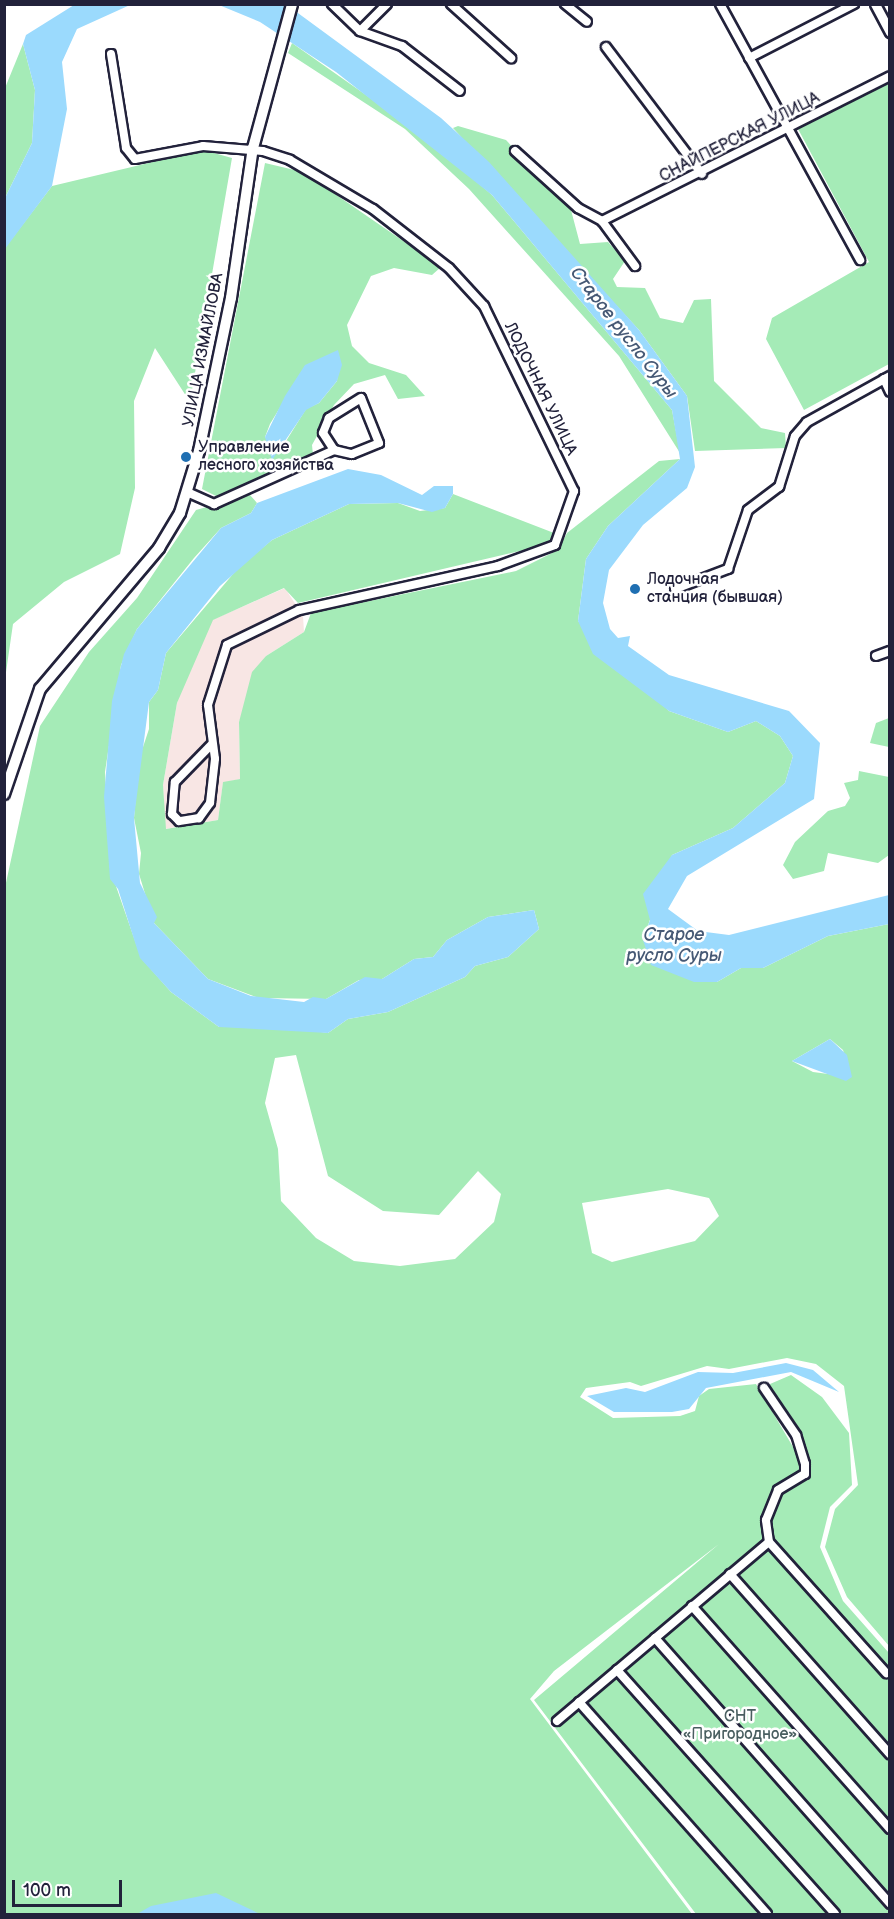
<!DOCTYPE html>
<html>
<head>
<meta charset="utf-8">
<style>
	body { margin:0 }
	#map { position:relative; width:894px; height:1919px; overflow:hidden; background:#fff; font-family:"Balsamiq Sans",sans-serif }
	div>[style] { position:absolute }
	[style*='--x'] { left:calc(var(--x)*1px); top:calc(var(--y)*1px); width:calc(var(--w)*1px); rotate:calc(var(--a)*1deg) }
	.built>* { inset:0; background:#f8e6e4 }
	.green>* { inset:0; background:#a5ebb7 }
	.water>* { inset:0; background:#9bdafd }
	.roads { filter:drop-shadow(2px 0 #22223b) drop-shadow(-2px 0 #22223b) drop-shadow(0 2px #22223b) drop-shadow(0 -2px #22223b) }
	.minor>* { height:8px; margin:-4px; padding:0 4px; transform-origin:4px; border-radius:4px; background:#fff }
	.tertiary>* { height:9px; margin:-4.5px; padding:0 4.5px; transform-origin:4.5px; border-radius:4.5px; background:#fff }
	.secondary>* { height:10px; margin:-5px; padding:0 5px; transform-origin:5px; border-radius:5px; background:#fff }
	.dots>* { width:16px; height:16px; translate:-50% -50%; box-sizing:border-box; border:3px solid #fff; border-radius:50% }
	span { translate:-50% -50%; white-space:nowrap; text-align:center; line-height:1.15; -webkit-text-stroke:5px #fff; paint-order:stroke }
	.street-label { font-size:16px; color:#22223b }
	.poi-label { font-size:16px; color:#22223b }
	.left { translate:0 -50%; text-align:left }
	.park-label { font-size:16px; color:#495e60 }
	.water-label { font-size:18px; color:#465975; font-style:italic }
	.frame { position:absolute; inset:0; border:6px solid #22223b; pointer-events:none }
	.scale { position:absolute; left:12px; top:1880px; width:110px; height:27px; box-sizing:border-box; border:3px solid #22223b; border-top:0; padding-left:8px; font-size:18px; line-height:21px; white-space:nowrap; color:#22223b; -webkit-text-stroke:4px #fff; paint-order:stroke }
</style>
</head>
<body>
<div id="map">
	<div class="built">
		<div style="clip-path:polygon(285px 588px,303px 616px,304px 632px,266px 656px,239px 722px,240px 779px,223px 783px,218px 820px,165px 829px,163px 785px,177px 703px,192px 656px,212px 620px)"></div>
	</div>
	<div class="green">
		<div style="clip-path:polygon(292px 43px,420px 133px,492px 195px,672px 410px,680px 453px,619px 356px,469px 189px,405px 129px,288px 53px)"></div>
		<div style="clip-path:polygon(23px 44px,35px 90px,32px 143px,5px 198px,5px 88px)"></div>
		<div style="clip-path:polygon(889px 81px,889px 364px,804px 410px,766px 339px,772px 318px,869px 262px,797px 127px)"></div>
		<div style="clip-path:polygon(458px 126px,506px 140px,571px 210px,580px 244px,608px 242px,625px 261px,613px 279px,617px 287px,645px 288px,660px 318px,683px 323px,694px 300px,711px 299px,714px 381px,761px 428px,785px 433px,786px 448px,695px 451px,687px 396px,639px 330px,453px 128px)"></div>
		<div style="clip-path:polygon(203px 150px,232px 158px,190px 402px,155px 348px,134px 401px,135px 488px,120px 554px,64px 582px,13px 624px,4px 686px,4px 249px,52px 186px)"></div>
		<div style="clip-path:polygon(evenodd,265px 163px,303px 172px,441px 267px,432px 275px,394px 268px,371px 276px,347px 325px,352px 346px,369px 363px,406px 375px,425px 396px,398px 399px,385px 375px,354px 384px,334px 405px,312px 445px,313px 455px,220px 498px,202px 489px,265px 163px,327px 356px,339px 356px,337px 381px,319px 403px,306px 409px,278px 454px,265px 437px,270px 424px,301px 373px,327px 356px)"></div>
		<div style="clip-path:polygon(evenodd,680px 459px,608px 526px,586px 559px,578px 621px,669px 711px,728px 732px,756px 721px,780px 736px,793px 756px,785px 783px,733px 828px,672px 855px,643px 940px,717px 982px,741px 968px,763px 968px,828px 936px,889px 924px,889px 1646px,847px 1597px,825px 1547px,835px 1509px,858px 1485px,844px 1386px,816px 1364px,787px 1358px,729px 1369px,707px 1366px,641px 1386px,630px 1382px,586px 1388px,580px 1397px,613px 1418px,680px 1416px,695px 1411px,699px 1396px,709px 1389px,756px 1384px,796px 1452px,801px 1473px,781px 1491px,809px 1473px,808px 1463px,801px 1434px,768px 1390px,770px 1384px,791px 1375px,822px 1397px,849px 1433px,852px 1485px,830px 1507px,820px 1547px,843px 1601px,889px 1653px,889px 1914px,696px 1914px,534px 1700px,719px 1544px,554px 1671px,530px 1699px,692px 1914px,5px 1914px,4px 892px,40px 726px,89px 652px,137px 598px,196px 510px,250px 495px,257px 503px,251px 513px,221px 528px,194px 558px,137px 629px,121px 665px,105px 772px,110px 869px,141px 958px,171px 992px,219px 1027px,279px 1026px,328px 1033px,348px 1019px,388px 1012px,465px 977px,475px 966px,508px 957px,539px 929px,534px 910px,488px 917px,447px 940px,433px 957px,414px 959px,382px 979px,359px 980px,326px 999px,259px 998px,208px 979px,154px 923px,139px 874px,141px 853px,134px 818px,139px 759px,149px 729px,149px 702px,158px 690px,166px 653px,239px 567px,272px 540px,349px 504px,398px 503px,420px 511px,445px 508px,453px 494px,554px 533px,550px 544px,298px 603px,284px 588px,213px 620px,177px 703px,163px 785px,166px 829px,218px 820px,223px 782px,240px 779px,239px 722px,252px 672px,266px 656px,304px 632px,311px 613px,516px 571px,558px 550px,567px 533px,659px 461px,680px 459px,830px 1039px,843px 1050px,851px 1077px,813px 1072px,792px 1061px,830px 1039px,680px 459px,296px 1055px,328px 1176px,383px 1211px,439px 1215px,478px 1171px,501px 1194px,494px 1222px,455px 1259px,400px 1266px,354px 1261px,316px 1238px,281px 1201px,278px 1149px,265px 1103px,275px 1058px,296px 1055px,680px 459px,668px 1189px,709px 1198px,719px 1216px,695px 1241px,612px 1262px,592px 1253px,582px 1203px,668px 1189px)"></div>
		<div style="clip-path:polygon(889px 718px,889px 747px,870px 743px,876px 723px)"></div>
		<div style="clip-path:polygon(859px 771px,889px 777px,889px 855px,878px 863px,828px 853px,824px 871px,793px 879px,783px 865px,795px 842px,828px 811px,845px 806px,850px 798px,844px 783px,858px 780px)"></div>
	</div>
	<div class="water">
		<div style="clip-path:polygon(74px 5px,130px 5px,77px 29px,62px 62px,67px 109px,52px 186px,5px 249px,5px 198px,32px 143px,35px 90px,23px 44px,26px 35px)"></div>
		<div style="clip-path:polygon(219px 5px,287px 5px,441px 118px,489px 162px,639px 330px,687px 396px,695px 467px,687px 488px,643px 525px,609px 570px,603px 603px,610px 629px,618px 638px,630px 636px,628px 646px,669px 675px,789px 711px,820px 743px,814px 799px,687px 876px,668px 909px,698px 931px,729px 935px,889px 895px,889px 924px,828px 936px,763px 968px,741px 968px,717px 982px,694px 982px,651px 965px,643px 940px,650px 920px,643px 894px,672px 855px,733px 828px,785px 783px,793px 756px,780px 736px,756px 721px,728px 732px,669px 711px,593px 654px,578px 621px,586px 559px,608px 526px,680px 459px,672px 410px,492px 195px,336px 72px,260px 22px)"></div>
		<div style="clip-path:polygon(338px 350px,342px 365px,337px 381px,319px 403px,306px 410px,272px 460px,265px 437px,285px 396px,305px 365px)"></div>
		<div style="clip-path:polygon(348px 469px,381px 475px,422px 495px,434px 486px,453px 486px,453px 494px,445px 508px,432px 512px,398px 503px,349px 504px,272px 540px,220px 586px,166px 653px,158px 690px,149px 702px,134px 818px,140px 883px,157px 917px,154px 923px,208px 979px,251px 996px,304px 1002px,313px 997px,326px 999px,365px 977px,382px 979px,414px 959px,433px 957px,447px 940px,488px 917px,534px 910px,539px 929px,508px 957px,475px 966px,465px 977px,388px 1012px,348px 1019px,328px 1033px,219px 1027px,171px 992px,140px 958px,118px 889px,110px 879px,104px 797px,112px 701px,124px 654px,137px 629px,221px 528px,251px 513px,257px 503px)"></div>
		<div style="clip-path:polygon(830px 1039px,847px 1055px,852px 1077px,846px 1081px,792px 1061px)"></div>
		<div style="clip-path:polygon(786px 1363px,813px 1370px,839px 1392px,791px 1372px,706px 1388px,689px 1409px,672px 1412px,614px 1412px,587px 1396px,626px 1388px,645px 1392px,698px 1372px,733px 1373px)"></div>
		<div style="clip-path:polygon(216px 1893px,260px 1914px,137px 1914px,151px 1906px)"></div>
	</div>
	<div class="roads">
		<div class="minor">
			<div style="--x:332;--y:4;--w:39;--a:44"></div>
			<div style="--x:360;--y:31;--w:45;--a:19.7"></div>
			<div style="--x:402;--y:46;--w:73;--a:37.8"></div>
			<div style="--x:451;--y:4;--w:81;--a:42"></div>
			<div style="--x:565;--y:4;--w:28;--a:39"></div>
			<div style="--x:720;--y:4;--w:292;--a:61.3"></div>
			<div style="--x:360;--y:31;--w:38;--a:-45"></div>
			<div style="--x:606;--y:47;--w:159;--a:52.9"></div>
			<div style="--x:111;--y:54;--w:95;--a:80.9"></div>
			<div style="--x:126;--y:148;--w:14;--a:51"></div>
			<div style="--x:135;--y:159;--w:69;--a:-10.8"></div>
			<div style="--x:203;--y:146;--w:60;--a:4.8"></div>
			<div style="--x:263;--y:151;--w:28;--a:18"></div>
			<div style="--x:290;--y:160;--w:96;--a:30.6"></div>
			<div style="--x:373;--y:209;--w:96;--a:37.8"></div>
			<div style="--x:449;--y:268;--w:52;--a:47.4"></div>
			<div style="--x:484;--y:306;--w:206;--a:64.1"></div>
			<div style="--x:574;--y:491;--w:57;--a:109.4"></div>
			<div style="--x:555;--y:545;--w:61;--a:159.8"></div>
			<div style="--x:498;--y:566;--w:204;--a:167.5"></div>
			<div style="--x:299;--y:610;--w:80;--a:154.1"></div>
			<div style="--x:227;--y:645;--w:63;--a:107.6"></div>
			<div style="--x:208;--y:705;--w:54;--a:82.6"></div>
			<div style="--x:215;--y:759;--w:44;--a:96.5"></div>
			<div style="--x:210;--y:803;--w:19;--a:126"></div>
			<div style="--x:199;--y:818;--w:20;--a:171"></div>
			<div style="--x:179;--y:821;--w:10;--a:-135"></div>
			<div style="--x:172;--y:814;--w:32;--a:-85"></div>
			<div style="--x:175;--y:782;--w:52;--a:-45.8"></div>
			<div style="--x:749;--y:58;--w:118;--a:-27.2"></div>
			<div style="--x:515;--y:151;--w:85;--a:42.1"></div>
			<div style="--x:578;--y:208;--w:27;--a:28"></div>
			<div style="--x:602;--y:221;--w:56;--a:53.7"></div>
			<div style="--x:602;--y:221;--w:322;--a:-26.7"></div>
			<div style="--x:884;--y:379;--w:14;--a:65"></div>
			<div style="--x:187;--y:492;--w:30;--a:24"></div>
			<div style="--x:214;--y:504;--w:132;--a:-24.2"></div>
			<div style="--x:334;--y:450;--w:18;--a:13"></div>
			<div style="--x:352;--y:454;--w:29;--a:-22"></div>
			<div style="--x:379;--y:443;--w:48;--a:-111.8"></div>
			<div style="--x:361;--y:398;--w:38;--a:148"></div>
			<div style="--x:329;--y:418;--w:16;--a:112"></div>
			<div style="--x:323;--y:433;--w:20;--a:57"></div>
			<div style="--x:675;--y:589;--w:57;--a:-20.7"></div>
			<div style="--x:728;--y:569;--w:62;--a:-71.3"></div>
			<div style="--x:748;--y:510;--w:39;--a:-37"></div>
			<div style="--x:779;--y:487;--w:53;--a:-72.6"></div>
			<div style="--x:795;--y:436;--w:18;--a:-49"></div>
			<div style="--x:807;--y:422;--w:95;--a:-29"></div>
			<div style="--x:876;--y:656;--w:15;--a:-20"></div>
			<div style="--x:769;--y:1542;--w:176;--a:48.2"></div>
			<div style="--x:730;--y:1574;--w:241;--a:48.4"></div>
			<div style="--x:692;--y:1606;--w:298;--a:48.4"></div>
			<div style="--x:655;--y:1638;--w:355;--a:48.5"></div>
			<div style="--x:617;--y:1670;--w:327;--a:48.2"></div>
			<div style="--x:579;--y:1702;--w:283;--a:48.4"></div>
			<div style="--x:557;--y:1721;--w:277;--a:-40.2"></div>
			<div style="--x:769;--y:1542;--w:22;--a:-98"></div>
			<div style="--x:766;--y:1520;--w:32;--a:-68"></div>
			<div style="--x:778;--y:1490;--w:31;--a:-31"></div>
			<div style="--x:805;--y:1474;--w:10;--a:-90"></div>
			<div style="--x:805;--y:1464;--w:30;--a:-107"></div>
			<div style="--x:796;--y:1435;--w:57;--a:-124.2"></div>
		</div>
		<div class="tertiary">
			<div style="--x:875;--y:4;--w:32;--a:62"></div>
		</div>
		<div class="secondary">
			<div style="--x:4;--y:794;--w:111;--a:-71.1"></div>
			<div style="--x:40;--y:689;--w:185;--a:-49.8"></div>
			<div style="--x:159;--y:548;--w:41;--a:-59"></div>
			<div style="--x:180;--y:513;--w:65;--a:-73"></div>
			<div style="--x:199;--y:451;--w:156;--a:-78.2"></div>
			<div style="--x:231;--y:298;--w:152;--a:-81.7"></div>
			<div style="--x:253;--y:148;--w:149;--a:-74.8"></div>
		</div>
	</div>
	<div class="dots">
		<div style="left:186px;top:457px;background:#1f6fb2"></div>
		<div style="left:635px;top:589px;background:#1f6fb2"></div>
	</div>
	<div class="street-label">
		<span style="left:740px;top:138px;rotate:-27deg">СНАЙПЕРСКАЯ УЛИЦА</span>
		<span style="left:204px;top:350px;rotate:-79deg">УЛИЦА ИЗМАЙЛОВА</span>
		<span style="left:540px;top:389px;rotate:64deg">ЛОДОЧНАЯ УЛИЦА</span>
	</div>
	<div class="poi-label">
		<span class="left" style="left:198px;top:457px">Управление<br>лесного хозяйства</span>
		<span class="left" style="left:647px;top:589px">Лодочная<br>станция (бывшая)</span>
	</div>
	<div class="park-label">
		<span style="left:740px;top:1726px">СНТ<br>«Пригородное»</span>
	</div>
	<div class="water-label">
		<span style="left:623px;top:333px;rotate:52deg">Старое русло Суры</span>
		<span style="left:674px;top:946px">Старое<br>русло Суры</span>
	</div>
	<div class="frame"></div>
	<div class="scale">100 m</div>
</div>
</body>
</html>
